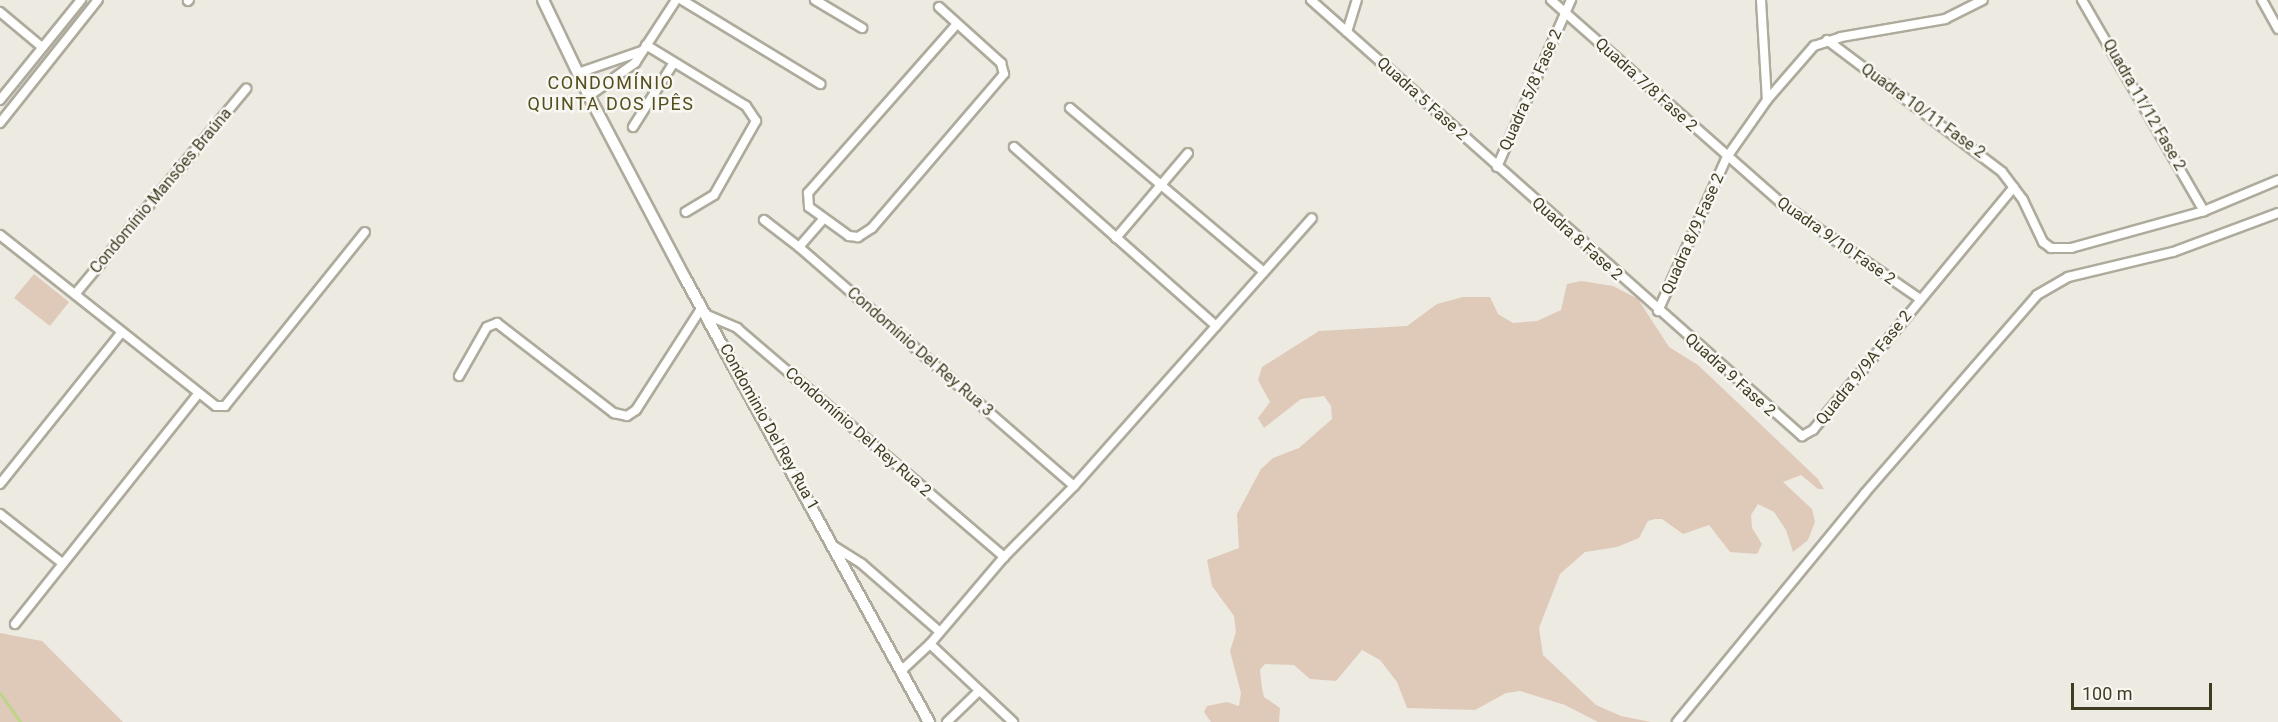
<!DOCTYPE html>
<html>
<head>
<meta charset="utf-8">
<style>
	body { margin:0 }
	#map { position:relative; width:2278px; height:722px; overflow:hidden; background:#edeae2; font-family:Roboto,sans-serif }
	div>[style] { position:absolute }
	[style*='--x'] { left:calc(var(--x)*1px); top:calc(var(--y)*1px); width:calc(var(--w)*1px); rotate:calc(var(--a)*1deg) }
	.green>* { inset:0; background:#dfcab9 }
	.stream>* { height:3px; margin:-1.5px; padding:0 1.5px; transform-origin:1.5px; border-radius:1.5px; background:#bcd586 }
	.roads { filter:drop-shadow(2px 0 #aeab9d) drop-shadow(-2px 0 #aeab9d) drop-shadow(0 2px #aeab9d) drop-shadow(0 -2px #aeab9d) }
	.minor>* { height:8px; margin:-4px; padding:0 4px; transform-origin:4px; border-radius:4px; background:#fff }
	.tertiary>* { height:10px; margin:-5px; padding:0 5px; transform-origin:5px; border-radius:5px; background:#fff }
	span { translate:-50% -50%; white-space:nowrap; text-align:center; line-height:1.15; -webkit-text-stroke:5px #f9f7f3; paint-order:stroke }
	.street-label { font-size:16px; color:#3f3c21 }
	.neighbourhood-label { font-size:18px; color:#534e1b; letter-spacing:1.5px }
	.scale { position:absolute; left:2071px; top:683px; width:141px; height:27px; box-sizing:border-box; border:3px solid #3f3c21; border-top:0; padding-left:8px; font-size:18px; line-height:21px; white-space:nowrap; color:#3f3c21; -webkit-text-stroke:4px #f9f7f3; paint-order:stroke }
</style>
</head>
<body>
<div id="map">
	<div class="green">
		<div style="clip-path:polygon(34px 274px,69px 302px,50px 326px,14px 298px)"></div>
		<div style="clip-path:polygon(1581px 281px,1613px 286px,1638px 299px,1669px 347px,1698px 365px,1817px 478px,1824px 489px,1818px 489px,1801px 475px,1783px 482px,1812px 509px,1815px 522px,1808px 540px,1793px 552px,1786px 530px,1774px 512px,1758px 504px,1751px 515px,1752px 528px,1762px 544px,1757px 554px,1730px 552px,1709px 525px,1683px 534px,1662px 519px,1655px 519px,1648px 521px,1639px 538px,1617px 547px,1585px 552px,1560px 574px,1539px 628px,1543px 655px,1596px 705px,1621px 716px,1651px 722px,1598px 722px,1565px 705px,1520px 691px,1506px 693px,1475px 710px,1407px 708px,1397px 682px,1380px 660px,1362px 650px,1336px 681px,1310px 679px,1294px 665px,1265px 664px,1260px 670px,1262px 688px,1264px 697px,1280px 708px,1279px 722px,1211px 722px,1204px 712px,1207px 706px,1227px 702px,1239px 706px,1241px 693px,1230px 651px,1236px 632px,1234px 616px,1212px 586px,1207px 560px,1239px 548px,1237px 514px,1261px 469px,1273px 458px,1299px 448px,1332px 419px,1331px 406px,1324px 396px,1301px 399px,1264px 428px,1258px 418px,1270px 402px,1258px 380px,1262px 367px,1319px 331px,1407px 326px,1437px 304px,1463px 297px,1490px 297px,1498px 314px,1513px 323px,1537px 321px,1561px 310px,1567px 284px)"></div>
		<div style="clip-path:polygon(0 633px,42px 641px,123px 722px,0 722px)"></div>
	</div>
	<div class="stream">
		<div style="--x:0;--y:693;--w:35;--a:55"></div>
	</div>
	<div class="roads">
		<div class="minor">
			<div style="--x:682;--y:0;--w:162;--a:31.3"></div>
			<div style="--x:815;--y:0;--w:55;--a:30.8"></div>
			<div style="--x:1311;--y:0;--w:657;--a:41.6"></div>
			<div style="--x:1802;--y:436;--w:13;--a:-29"></div>
			<div style="--x:1813;--y:430;--w:315;--a:-50.4"></div>
			<div style="--x:1551;--y:0;--w:307;--a:41.4"></div>
			<div style="--x:1781;--y:203;--w:169;--a:34.6"></div>
			<div style="--x:1761;--y:0;--w:100;--a:86.6"></div>
			<div style="--x:2082;--y:0;--w:244;--a:60"></div>
			<div style="--x:2262;--y:0;--w:33;--a:61"></div>
			<div style="--x:188;--y:1;--w:1;--a:-45"></div>
			<div style="--x:939;--y:7;--w:84;--a:42.1"></div>
			<div style="--x:1001;--y:63;--w:11;--a:75"></div>
			<div style="--x:1004;--y:74;--w:203;--a:130.6"></div>
			<div style="--x:872;--y:228;--w:17;--a:147"></div>
			<div style="--x:858;--y:237;--w:9;--a:-174"></div>
			<div style="--x:849;--y:236;--w:49;--a:-144.1"></div>
			<div style="--x:809;--y:207;--w:14;--a:-94"></div>
			<div style="--x:808;--y:193;--w:225;--a:-48.6"></div>
			<div style="--x:0;--y:12;--w:55;--a:39.8"></div>
			<div style="--x:1347;--y:32;--w:34;--a:-73"></div>
			<div style="--x:1827;--y:40;--w:219;--a:37"></div>
			<div style="--x:2002;--y:172;--w:35;--a:53"></div>
			<div style="--x:2023;--y:200;--w:47;--a:64.5"></div>
			<div style="--x:2043;--y:242;--w:10;--a:37"></div>
			<div style="--x:2051;--y:248;--w:20;--a:0"></div>
			<div style="--x:2071;--y:248;--w:138;--a:-15.5"></div>
			<div style="--x:2204;--y:211;--w:80;--a:-22.7"></div>
			<div style="--x:646;--y:45;--w:117;--a:31.4"></div>
			<div style="--x:746;--y:106;--w:18;--a:56"></div>
			<div style="--x:756;--y:121;--w:85;--a:119.6"></div>
			<div style="--x:714;--y:195;--w:33;--a:149"></div>
			<div style="--x:578;--y:73;--w:68;--a:-19"></div>
			<div style="--x:589;--y:96;--w:57;--a:-35.7"></div>
			<div style="--x:635;--y:63;--w:75;--a:-56.9"></div>
			<div style="--x:0;--y:100;--w:129;--a:-51"></div>
			<div style="--x:1070;--y:108;--w:254;--a:40.2"></div>
			<div style="--x:0;--y:123;--w:157;--a:-51.5"></div>
			<div style="--x:633;--y:127;--w:75;--a:-57.6"></div>
			<div style="--x:1014;--y:147;--w:270;--a:41.5"></div>
			<div style="--x:1497;--y:167;--w:183;--a:-66.1"></div>
			<div style="--x:764;--y:220;--w:44;--a:37.6"></div>
			<div style="--x:799;--y:247;--w:364;--a:41"></div>
			<div style="--x:0;--y:235;--w:275;--a:38.4"></div>
			<div style="--x:216;--y:406;--w:9;--a:0"></div>
			<div style="--x:225;--y:406;--w:223;--a:-51.2"></div>
			<div style="--x:1116;--y:238;--w:111;--a:-49.7"></div>
			<div style="--x:799;--y:247;--w:37;--a:-49"></div>
			<div style="--x:76;--y:293;--w:266;--a:-50.2"></div>
			<div style="--x:1658;--y:311;--w:169;--a:-65.9"></div>
			<div style="--x:1727;--y:157;--w:70;--a:-54.9"></div>
			<div style="--x:1767;--y:100;--w:72;--a:-49"></div>
			<div style="--x:1814;--y:46;--w:28;--a:-18"></div>
			<div style="--x:1841;--y:37;--w:106;--a:-9.8"></div>
			<div style="--x:1945;--y:19;--w:42;--a:-26.6"></div>
			<div style="--x:707;--y:315;--w:33;--a:23"></div>
			<div style="--x:737;--y:328;--w:352;--a:40.6"></div>
			<div style="--x:459;--y:376;--w:56;--a:-60.3"></div>
			<div style="--x:487;--y:327;--w:11;--a:-22"></div>
			<div style="--x:497;--y:323;--w:148;--a:37.6"></div>
			<div style="--x:614;--y:413;--w:13;--a:13"></div>
			<div style="--x:627;--y:416;--w:11;--a:-34"></div>
			<div style="--x:636;--y:410;--w:122;--a:-57.3"></div>
			<div style="--x:0;--y:484;--w:193;--a:-51.3"></div>
			<div style="--x:0;--y:514;--w:79;--a:38.3"></div>
			<div style="--x:835;--y:547;--w:32;--a:32"></div>
			<div style="--x:862;--y:564;--w:103;--a:41.1"></div>
			<div style="--x:15;--y:624;--w:294;--a:-51.5"></div>
			<div style="--x:930;--y:644;--w:114;--a:43.2"></div>
			<div style="--x:901;--y:671;--w:40;--a:-43"></div>
			<div style="--x:930;--y:644;--w:114;--a:-49.6"></div>
			<div style="--x:1004;--y:557;--w:100;--a:-45.4"></div>
			<div style="--x:1074;--y:486;--w:358;--a:-48.4"></div>
			<div style="--x:947;--y:722;--w:45;--a:-44.1"></div>
			<div style="--x:1677;--y:722;--w:296;--a:-50.6"></div>
			<div style="--x:1865;--y:493;--w:262;--a:-49"></div>
			<div style="--x:2037;--y:295;--w:36;--a:-30"></div>
			<div style="--x:2068;--y:277;--w:108;--a:-13.4"></div>
			<div style="--x:2173;--y:252;--w:112;--a:-20.4"></div>
		</div>
		<div class="tertiary">
			<div style="--x:543;--y:0;--w:106;--a:64.4"></div>
			<div style="--x:589;--y:96;--w:206;--a:62.2"></div>
			<div style="--x:685;--y:278;--w:507;--a:61.21"></div>
		</div>
	</div>
	<div class="street-label">
		<span style="left:1646px;top:85px;rotate:42deg">Quadra 7/8 Fase 2</span>
		<span style="left:1531px;top:90px;rotate:-66deg">Quadra 5/8 Fase 2</span>
		<span style="left:1422px;top:99px;rotate:42deg">Quadra 5 Fase 2</span>
		<span style="left:2144px;top:105px;rotate:60deg">Quadra 11/12 Fase 2</span>
		<span style="left:1923px;top:111px;rotate:36deg">Quadra 10/11 Fase 2</span>
		<span style="left:161px;top:191px;rotate:-50deg">Condomínio Mansões Braúna</span>
		<span style="left:1693px;top:234px;rotate:-66deg">Quadra 8/9 Fase 2</span>
		<span style="left:1577px;top:239px;rotate:42deg">Quadra 8 Fase 2</span>
		<span style="left:1836px;top:241px;rotate:35deg">Quadra 9/10 Fase 2</span>
		<span style="left:920px;top:352px;rotate:41deg">Condomínio Del Rey Rua 3</span>
		<span style="left:1864px;top:368px;rotate:-51deg">Quadra 9/9A Fase 2</span>
		<span style="left:1730px;top:375px;rotate:42deg">Quadra 9 Fase 2</span>
		<span style="left:769px;top:427px;rotate:61deg">Condominio Del Rey Rua 1</span>
		<span style="left:858px;top:432px;rotate:41deg">Condomínio Del Rey Rua 2</span>
	</div>
	<div class="neighbourhood-label">
		<span style="left:611px;top:94px">CONDOMÍNIO<br>QUINTA DOS IPÊS</span>
	</div>
	<div class="scale">100 m</div>
</div>
</body>
</html>
